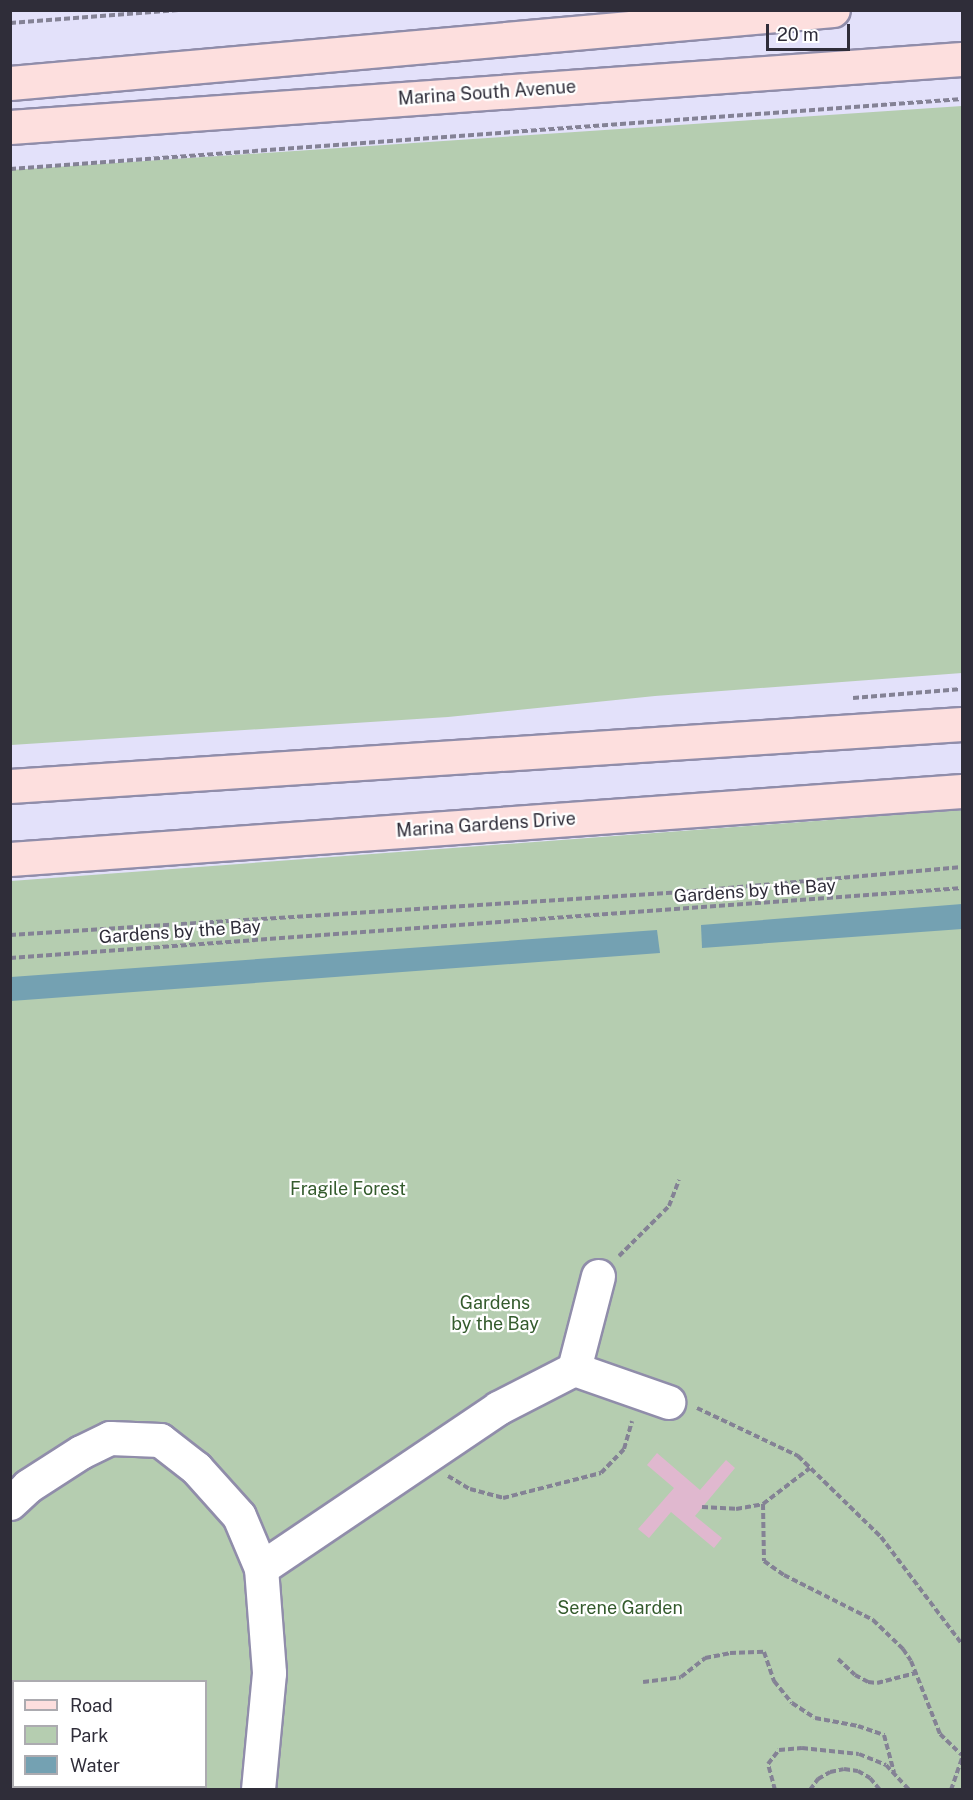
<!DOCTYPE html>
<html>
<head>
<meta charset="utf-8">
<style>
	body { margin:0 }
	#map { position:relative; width:973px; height:1800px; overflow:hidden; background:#e3e1fa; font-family:"Public Sans",sans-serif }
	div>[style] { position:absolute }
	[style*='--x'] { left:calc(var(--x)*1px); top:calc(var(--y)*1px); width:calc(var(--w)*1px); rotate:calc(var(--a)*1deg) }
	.green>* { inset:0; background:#b5cdb0 }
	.water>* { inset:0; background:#74a1b2 }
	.building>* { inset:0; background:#e0b8cf }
	.path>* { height:4px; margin-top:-2px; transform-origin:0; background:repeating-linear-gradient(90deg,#848295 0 6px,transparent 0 9px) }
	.roads { filter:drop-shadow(2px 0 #908daa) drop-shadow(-2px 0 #908daa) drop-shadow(0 2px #908daa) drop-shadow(0 -2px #908daa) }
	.street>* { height:33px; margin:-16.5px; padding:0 16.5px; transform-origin:16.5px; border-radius:16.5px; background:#fff }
	.secondary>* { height:33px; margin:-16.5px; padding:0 16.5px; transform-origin:16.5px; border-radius:16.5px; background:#fddfde }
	span { translate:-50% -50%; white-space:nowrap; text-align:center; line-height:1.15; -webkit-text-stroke:4.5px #fff; paint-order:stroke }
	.street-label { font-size:18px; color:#2f2d39 }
	.park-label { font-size:18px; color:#345b2d }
	.frame { position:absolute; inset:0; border:12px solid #2f2d39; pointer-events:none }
	.legend { position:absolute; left:12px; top:1680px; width:195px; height:108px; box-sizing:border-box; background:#fff; border:2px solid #acabb0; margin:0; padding:8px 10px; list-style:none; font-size:18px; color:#2f2d39 }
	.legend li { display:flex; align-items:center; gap:12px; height:30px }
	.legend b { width:30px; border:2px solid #acabb0 }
	.scale { position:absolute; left:766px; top:24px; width:84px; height:27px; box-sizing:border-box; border:3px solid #2f2d39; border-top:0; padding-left:8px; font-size:18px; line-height:21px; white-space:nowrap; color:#2f2d39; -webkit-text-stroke:4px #fff; paint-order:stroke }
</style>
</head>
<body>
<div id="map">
	<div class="green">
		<div style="clip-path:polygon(962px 106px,962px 673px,655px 696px,448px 717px,11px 745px,11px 170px)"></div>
		<div style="clip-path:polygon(evenodd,962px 810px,962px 1789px,11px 1789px,11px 881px,962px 810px,14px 1682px,206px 1682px,206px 1786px,14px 1786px,14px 1682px)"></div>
	</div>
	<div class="water">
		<div style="clip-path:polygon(962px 904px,962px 929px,702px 948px,701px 925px)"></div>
		<div style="clip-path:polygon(657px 930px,660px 953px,11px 1001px,11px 977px)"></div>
	</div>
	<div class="building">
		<div style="clip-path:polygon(657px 1453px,700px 1490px,726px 1460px,735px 1468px,695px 1516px,722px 1538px,714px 1548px,671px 1512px,649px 1538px,638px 1529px,674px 1488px,647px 1465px)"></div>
	</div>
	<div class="path">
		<div style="--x:10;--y:23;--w:169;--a:-4.4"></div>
		<div style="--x:10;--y:169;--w:955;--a:-4.21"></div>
		<div style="--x:853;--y:698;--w:109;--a:-4.7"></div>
		<div style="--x:10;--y:935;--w:674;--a:-3.66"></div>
		<div style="--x:683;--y:892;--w:280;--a:-5.1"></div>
		<div style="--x:10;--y:958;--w:955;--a:-4.21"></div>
		<div style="--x:619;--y:1256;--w:71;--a:-45"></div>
		<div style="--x:669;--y:1206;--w:28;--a:-69"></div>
		<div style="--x:697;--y:1408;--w:112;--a:25.4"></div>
		<div style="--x:798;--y:1456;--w:116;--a:44.3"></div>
		<div style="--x:881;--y:1537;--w:134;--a:52.9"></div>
		<div style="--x:448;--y:1476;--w:26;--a:31"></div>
		<div style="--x:470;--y:1489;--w:34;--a:15"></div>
		<div style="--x:503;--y:1498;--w:101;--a:-14.3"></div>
		<div style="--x:601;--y:1473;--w:33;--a:-46"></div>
		<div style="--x:624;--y:1449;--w:29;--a:-74"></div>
		<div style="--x:763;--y:1504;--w:57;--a:89"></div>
		<div style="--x:764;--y:1561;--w:24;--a:35"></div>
		<div style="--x:784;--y:1575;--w:100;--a:26.8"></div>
		<div style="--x:873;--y:1620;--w:42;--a:44"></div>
		<div style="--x:903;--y:1649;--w:14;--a:56"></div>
		<div style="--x:911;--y:1661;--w:79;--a:68.3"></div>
		<div style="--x:940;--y:1734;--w:30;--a:44"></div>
		<div style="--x:702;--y:1507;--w:34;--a:3"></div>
		<div style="--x:736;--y:1509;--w:27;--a:-10"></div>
		<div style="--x:763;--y:1504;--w:59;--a:-37.5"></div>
		<div style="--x:838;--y:1659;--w:23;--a:43"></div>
		<div style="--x:855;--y:1675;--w:15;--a:28"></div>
		<div style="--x:868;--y:1682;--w:9;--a:6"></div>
		<div style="--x:877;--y:1683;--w:40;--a:-14.4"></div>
		<div style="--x:643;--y:1682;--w:38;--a:-7"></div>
		<div style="--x:681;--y:1677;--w:31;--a:-38"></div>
		<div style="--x:705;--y:1658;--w:25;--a:-11"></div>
		<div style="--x:730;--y:1653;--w:34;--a:-2"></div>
		<div style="--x:764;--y:1652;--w:31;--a:71"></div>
		<div style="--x:774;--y:1681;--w:28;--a:51"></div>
		<div style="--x:792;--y:1703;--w:27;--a:33"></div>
		<div style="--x:815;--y:1718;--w:44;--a:10.5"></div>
		<div style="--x:858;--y:1726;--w:28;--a:19"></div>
		<div style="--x:884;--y:1735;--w:39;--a:75"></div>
		<div style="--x:775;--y:1790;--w:27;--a:-105"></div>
		<div style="--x:768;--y:1764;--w:18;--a:-52"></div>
		<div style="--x:779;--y:1750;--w:23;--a:-5"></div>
		<div style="--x:802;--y:1748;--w:57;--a:6"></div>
		<div style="--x:859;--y:1754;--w:29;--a:22"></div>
		<div style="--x:886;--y:1765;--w:34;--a:47"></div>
		<div style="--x:810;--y:1790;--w:14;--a:-54"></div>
		<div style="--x:818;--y:1779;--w:14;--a:-30"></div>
		<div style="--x:830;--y:1772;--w:14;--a:-12"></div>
		<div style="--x:844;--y:1769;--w:14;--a:8"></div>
		<div style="--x:858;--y:1771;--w:14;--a:30"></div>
		<div style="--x:870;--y:1778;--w:16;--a:50"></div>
		<div style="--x:951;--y:1790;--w:34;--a:-71"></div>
	</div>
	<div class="roads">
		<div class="street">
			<div style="--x:598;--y:1276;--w:96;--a:104.5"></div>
			<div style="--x:574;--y:1369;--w:100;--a:19.3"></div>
			<div style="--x:10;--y:1503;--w:25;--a:-43"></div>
			<div style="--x:28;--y:1486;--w:63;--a:-32.7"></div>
			<div style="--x:81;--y:1452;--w:32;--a:-26"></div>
			<div style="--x:110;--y:1438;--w:50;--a:2.3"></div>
			<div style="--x:160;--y:1440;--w:46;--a:37.9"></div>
			<div style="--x:196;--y:1468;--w:64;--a:48.1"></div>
			<div style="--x:239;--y:1516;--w:56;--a:67.1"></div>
			<div style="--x:261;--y:1568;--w:105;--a:85.6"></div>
			<div style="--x:269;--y:1673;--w:118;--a:95.4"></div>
			<div style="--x:261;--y:1568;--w:286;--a:-34"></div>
			<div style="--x:498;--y:1408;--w:85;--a:-27.2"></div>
		</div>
		<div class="secondary">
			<div style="--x:10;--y:83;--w:826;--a:-5.07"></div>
			<div style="--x:10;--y:127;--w:954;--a:-4.09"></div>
			<div style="--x:10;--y:786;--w:954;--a:-3.73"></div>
			<div style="--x:10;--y:859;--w:954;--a:-4.09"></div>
		</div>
	</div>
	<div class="street-label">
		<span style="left:487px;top:93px;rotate:-4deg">Marina South Avenue</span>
		<span style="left:486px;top:825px;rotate:-4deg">Marina Gardens Drive</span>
		<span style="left:755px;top:891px;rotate:-4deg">Gardens by the Bay</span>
		<span style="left:180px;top:932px;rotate:-4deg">Gardens by the Bay</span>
	</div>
	<div class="park-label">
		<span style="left:348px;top:1189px">Fragile Forest</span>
		<span style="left:495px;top:1314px">Gardens<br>by the Bay</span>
		<span style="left:620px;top:1608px">Serene Garden</span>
	</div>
	<div class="frame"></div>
	<ul class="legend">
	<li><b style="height:8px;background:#fddfde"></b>Road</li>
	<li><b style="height:16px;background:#b5cdb0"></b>Park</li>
	<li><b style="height:16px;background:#74a1b2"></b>Water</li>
	</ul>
	<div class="scale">20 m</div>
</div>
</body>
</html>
